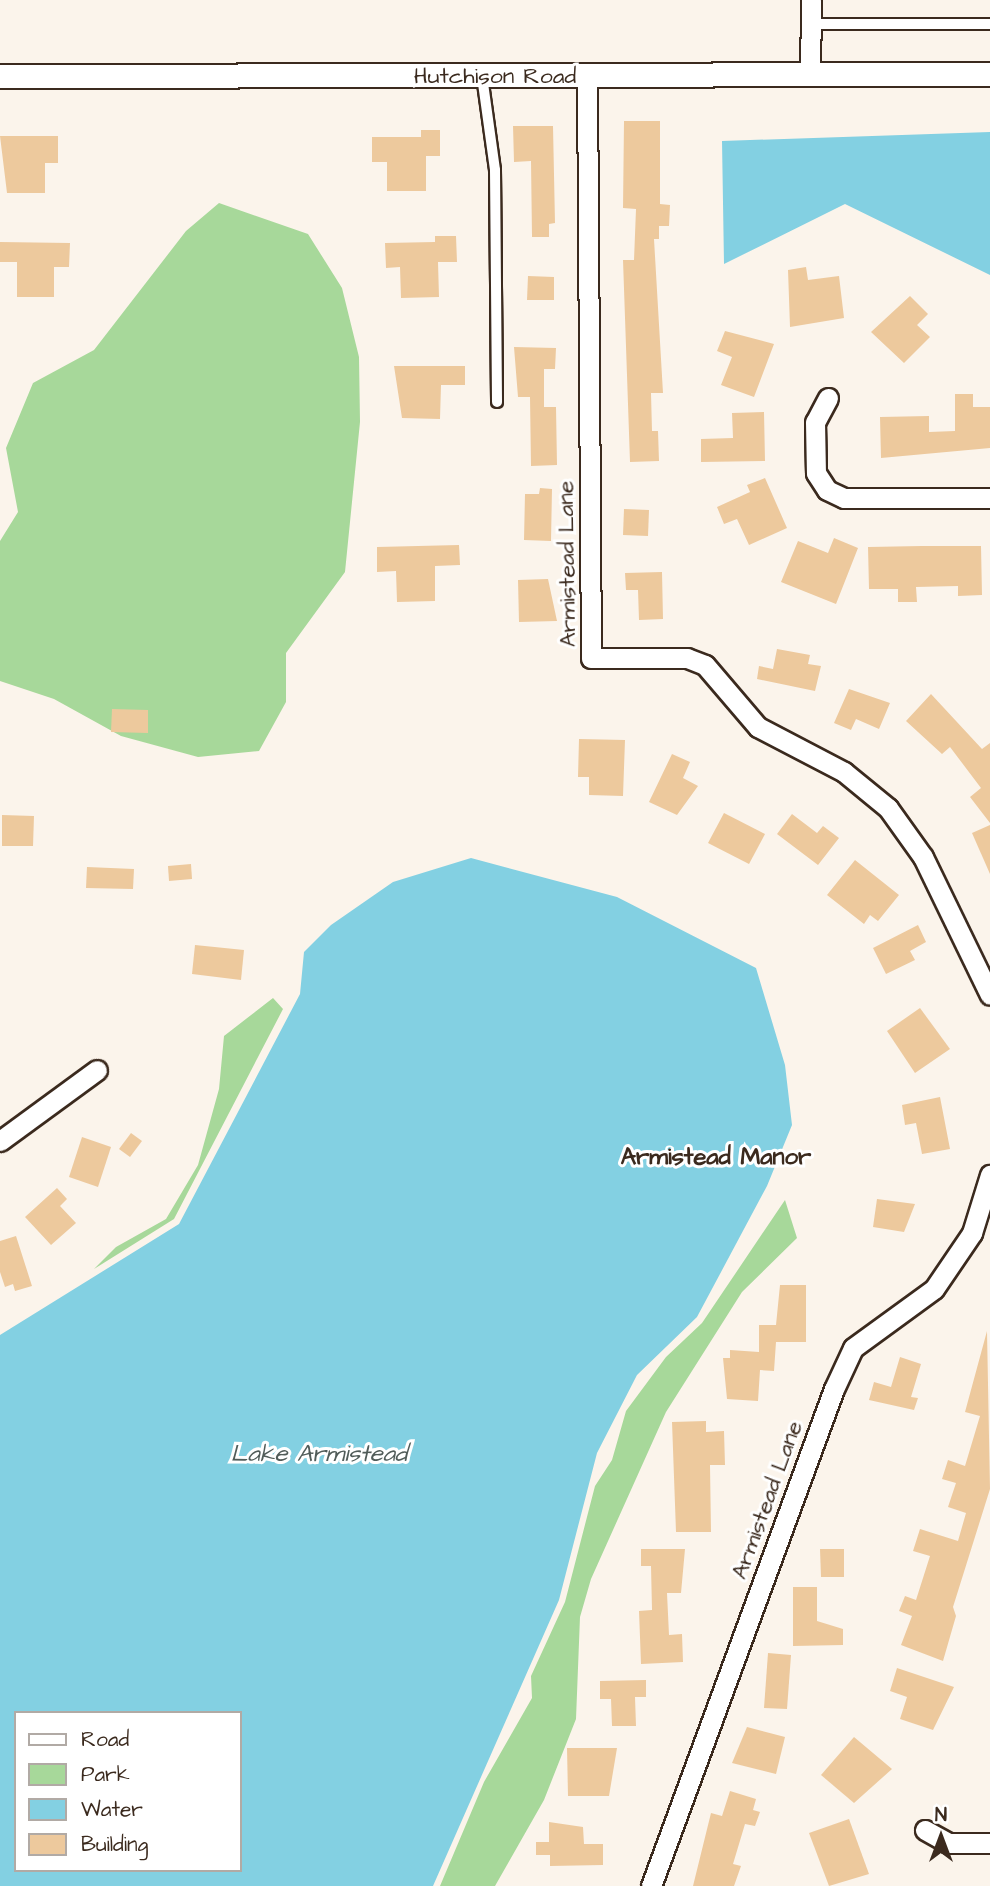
<!DOCTYPE html>
<html>
<head>
<meta charset="utf-8">
<style>
	body { margin:0 }
	#map { position:relative; width:990px; height:1886px; overflow:hidden; background:#fbf4eb; font-family:"Architects Daughter",sans-serif }
	div>[style] { position:absolute }
	[style*='--x'] { left:calc(var(--x)*1px); top:calc(var(--y)*1px); width:calc(var(--w)*1px); rotate:calc(var(--a)*1deg) }
	.green>* { inset:0; background:#a7d89a }
	.water>* { inset:0; background:#83d0e2 }
	.building>* { inset:0; background:#edc99d }
	.roads { filter:drop-shadow(2px 0 #3b2a1e) drop-shadow(-2px 0 #3b2a1e) drop-shadow(0 2px #3b2a1e) drop-shadow(0 -2px #3b2a1e) }
	.service>* { height:10px; margin:-5px; padding:0 5px; transform-origin:5px; border-radius:5px; background:#fff }
	.minor>* { height:19px; margin:-9.5px; padding:0 9.5px; transform-origin:9.5px; border-radius:9.5px; background:#fff }
	.tertiary>* { height:23px; margin:-11.5px; padding:0 11.5px; transform-origin:11.5px; border-radius:11.5px; background:#fff }
	span { translate:-50% -50%; white-space:nowrap; text-align:center; line-height:1.15; -webkit-text-stroke:6px #fff; paint-order:stroke }
	.street-label { font-size:23px; color:#3b2a1e }
	.neighbourhood-label { font-size:24px; color:#3b2a1e; font-weight:700 }
	.water-label { font-size:24px; color:#515c59; font-style:italic }
	.legend { position:absolute; left:14px; top:1711px; width:228px; height:161px; box-sizing:border-box; background:#fff; border:2px solid #b1aaa5; margin:0; padding:9px 12px; list-style:none; font-size:21px; color:#3b2a1e }
	.legend li { display:flex; align-items:center; gap:14px; height:35px }
	.legend b { width:35px; border:2px solid #b1aaa5 }
	.north { position:absolute; left:906px; top:1802px; width:70px; height:70px; -webkit-text-stroke:5px #fff; paint-order:stroke; rotate:0deg; font-size:19px; font-weight:700; line-height:28px; text-align:center; color:#3b2a1e }
	.north::after { content:''; display:block; margin:auto; width:24px; height:32px; background:#3b2a1e; clip-path:polygon(50% 0,100% 100%,50% 72%,0 100%) }
</style>
</head>
<body>
<div id="map">
	<div class="green">
		<div style="clip-path:polygon(219px 203px,308px 234px,342px 288px,359px 357px,360px 422px,345px 572px,286px 653px,286px 702px,259px 751px,198px 757px,121px 736px,54px 699px,0 681px,0 541px,18px 512px,6px 448px,33px 383px,94px 350px,186px 231px)"></div>
		<div style="clip-path:polygon(273px 998px,283px 1009px,174px 1219px,94px 1269px,116px 1247px,166px 1219px,198px 1165px,219px 1089px,224px 1036px)"></div>
		<div style="clip-path:polygon(785px 1200px,797px 1238px,742px 1292px,666px 1412px,591px 1579px,580px 1617px,576px 1719px,544px 1800px,495px 1886px,440px 1886px,484px 1782px,532px 1698px,531px 1676px,565px 1602px,595px 1486px,612px 1460px,626px 1411px,666px 1357px,702px 1323px)"></div>
	</div>
	<div class="water">
		<div style="clip-path:polygon(990px 132px,990px 275px,845px 204px,724px 264px,722px 141px)"></div>
		<div style="clip-path:polygon(evenodd,471px 858px,617px 897px,756px 968px,785px 1065px,792px 1125px,767px 1186px,697px 1317px,637px 1375px,597px 1453px,559px 1600px,433px 1886px,0 1886px,0 1335px,179px 1224px,300px 994px,304px 952px,331px 925px,393px 882px,471px 858px,16px 1713px,240px 1713px,240px 1870px,16px 1870px,16px 1713px)"></div>
	</div>
	<div class="building">
		<div style="clip-path:polygon(624px 121px,660px 121px,660px 204px,670px 205px,669px 226px,659px 226px,659px 239px,654px 239px,663px 393px,651px 393px,652px 431px,658px 431px,659px 461px,630px 462px,623px 260px,634px 260px,636px 209px,623px 208px)"></div>
		<div style="clip-path:polygon(513px 126px,553px 126px,555px 223px,549px 224px,549px 237px,532px 237px,531px 161px,514px 162px)"></div>
		<div style="clip-path:polygon(421px 130px,440px 130px,440px 156px,426px 156px,426px 191px,387px 191px,387px 162px,372px 162px,372px 137px,421px 137px)"></div>
		<div style="clip-path:polygon(0 136px,58px 136px,58px 163px,45px 163px,45px 193px,7px 193px)"></div>
		<div style="clip-path:polygon(435px 236px,456px 236px,457px 262px,438px 262px,439px 297px,401px 298px,400px 267px,386px 268px,385px 243px,435px 242px)"></div>
		<div style="clip-path:polygon(0 242px,70px 243px,69px 267px,54px 267px,54px 297px,17px 297px,17px 262px,0 262px)"></div>
		<div style="clip-path:polygon(806px 267px,808px 280px,839px 276px,844px 318px,790px 327px,788px 270px)"></div>
		<div style="clip-path:polygon(528px 276px,554px 277px,554px 300px,527px 300px)"></div>
		<div style="clip-path:polygon(910px 296px,928px 314px,917px 325px,930px 337px,904px 363px,871px 332px)"></div>
		<div style="clip-path:polygon(725px 331px,774px 344px,754px 397px,721px 385px,732px 357px,717px 351px)"></div>
		<div style="clip-path:polygon(514px 347px,556px 348px,555px 369px,544px 369px,544px 407px,556px 407px,557px 465px,531px 466px,530px 397px,518px 397px)"></div>
		<div style="clip-path:polygon(394px 366px,465px 366px,465px 385px,441px 385px,440px 419px,402px 418px)"></div>
		<div style="clip-path:polygon(955px 394px,973px 394px,973px 407px,990px 407px,990px 448px,881px 458px,880px 417px,929px 416px,929px 432px,955px 431px)"></div>
		<div style="clip-path:polygon(764px 412px,765px 461px,701px 462px,701px 439px,733px 438px,732px 413px)"></div>
		<div style="clip-path:polygon(765px 478px,787px 528px,749px 545px,737px 519px,724px 524px,717px 507px,750px 492px,747px 485px)"></div>
		<div style="clip-path:polygon(540px 488px,552px 489px,551px 541px,524px 540px,525px 494px,539px 494px)"></div>
		<div style="clip-path:polygon(624px 509px,649px 510px,648px 536px,623px 535px)"></div>
		<div style="clip-path:polygon(834px 538px,858px 548px,836px 604px,781px 582px,798px 541px,828px 553px)"></div>
		<div style="clip-path:polygon(459px 545px,460px 565px,435px 566px,435px 601px,397px 602px,396px 571px,377px 572px,377px 547px)"></div>
		<div style="clip-path:polygon(922px 546px,981px 546px,982px 595px,958px 596px,958px 586px,916px 587px,917px 602px,898px 602px,898px 589px,869px 589px,868px 547px)"></div>
		<div style="clip-path:polygon(662px 572px,663px 619px,639px 620px,638px 590px,626px 590px,625px 573px)"></div>
		<div style="clip-path:polygon(548px 579px,557px 621px,519px 622px,518px 580px)"></div>
		<div style="clip-path:polygon(777px 649px,810px 655px,808px 664px,821px 666px,815px 691px,757px 679px,759px 666px,773px 669px)"></div>
		<div style="clip-path:polygon(849px 689px,890px 703px,879px 729px,856px 719px,851px 730px,834px 723px)"></div>
		<div style="clip-path:polygon(931px 694px,982px 749px,990px 743px,990px 823px,970px 797px,981px 788px,950px 747px,942px 754px,906px 721px)"></div>
		<div style="clip-path:polygon(112px 709px,148px 710px,148px 733px,111px 732px)"></div>
		<div style="clip-path:polygon(579px 739px,625px 740px,623px 796px,589px 795px,589px 777px,578px 777px)"></div>
		<div style="clip-path:polygon(672px 754px,690px 762px,683px 778px,698px 786px,677px 815px,649px 802px)"></div>
		<div style="clip-path:polygon(724px 813px,765px 834px,749px 864px,708px 843px)"></div>
		<div style="clip-path:polygon(792px 814px,817px 833px,823px 826px,839px 838px,818px 865px,777px 834px)"></div>
		<div style="clip-path:polygon(2px 815px,34px 816px,33px 846px,2px 846px)"></div>
		<div style="clip-path:polygon(990px 825px,990px 874px,972px 833px)"></div>
		<div style="clip-path:polygon(855px 860px,899px 895px,878px 921px,870px 915px,864px 924px,827px 895px)"></div>
		<div style="clip-path:polygon(191px 864px,192px 879px,169px 881px,168px 866px)"></div>
		<div style="clip-path:polygon(87px 867px,134px 869px,133px 889px,86px 888px)"></div>
		<div style="clip-path:polygon(918px 925px,926px 942px,910px 951px,915px 960px,886px 974px,873px 948px)"></div>
		<div style="clip-path:polygon(195px 945px,244px 950px,241px 980px,192px 974px)"></div>
		<div style="clip-path:polygon(920px 1008px,950px 1049px,915px 1073px,887px 1031px)"></div>
		<div style="clip-path:polygon(940px 1097px,950px 1149px,922px 1154px,916px 1123px,905px 1125px,902px 1105px)"></div>
		<div style="clip-path:polygon(131px 1133px,142px 1141px,130px 1157px,119px 1149px)"></div>
		<div style="clip-path:polygon(82px 1137px,111px 1147px,98px 1187px,69px 1177px)"></div>
		<div style="clip-path:polygon(57px 1188px,67px 1199px,60px 1206px,76px 1223px,51px 1245px,25px 1217px)"></div>
		<div style="clip-path:polygon(877px 1199px,915px 1204px,904px 1232px,873px 1227px)"></div>
		<div style="clip-path:polygon(16px 1236px,32px 1286px,15px 1291px,13px 1284px,5px 1287px,0 1272px,0 1241px)"></div>
		<div style="clip-path:polygon(780px 1285px,806px 1285px,806px 1342px,776px 1342px,774px 1371px,760px 1370px,758px 1401px,727px 1399px,723px 1358px,730px 1358px,730px 1350px,759px 1352px,759px 1325px,776px 1325px)"></div>
		<div style="clip-path:polygon(987px 1331px,990px 1489px,953px 1607px,956px 1616px,943px 1661px,901px 1645px,912px 1616px,899px 1611px,905px 1596px,916px 1600px,930px 1556px,913px 1551px,920px 1529px,958px 1541px,966px 1513px,948px 1507px,956px 1483px,942px 1479px,948px 1460px,965px 1466px,980px 1416px,965px 1412px)"></div>
		<div style="clip-path:polygon(900px 1357px,921px 1364px,911px 1397px,918px 1398px,914px 1410px,869px 1400px,874px 1382px,891px 1387px)"></div>
		<div style="clip-path:polygon(706px 1421px,706px 1432px,724px 1431px,725px 1465px,710px 1465px,711px 1532px,676px 1532px,672px 1422px)"></div>
		<div style="clip-path:polygon(641px 1549px,685px 1549px,681px 1593px,667px 1593px,669px 1635px,682px 1634px,683px 1662px,641px 1664px,639px 1611px,652px 1610px,651px 1566px,641px 1566px)"></div>
		<div style="clip-path:polygon(820px 1549px,844px 1549px,844px 1577px,821px 1577px)"></div>
		<div style="clip-path:polygon(793px 1587px,817px 1587px,817px 1621px,843px 1629px,843px 1645px,793px 1646px)"></div>
		<div style="clip-path:polygon(768px 1653px,791px 1655px,787px 1709px,764px 1708px)"></div>
		<div style="clip-path:polygon(897px 1668px,954px 1687px,933px 1730px,900px 1719px,907px 1697px,890px 1691px)"></div>
		<div style="clip-path:polygon(646px 1680px,646px 1697px,635px 1697px,636px 1726px,612px 1726px,611px 1699px,600px 1699px,600px 1681px)"></div>
		<div style="clip-path:polygon(747px 1727px,785px 1737px,776px 1774px,732px 1763px)"></div>
		<div style="clip-path:polygon(854px 1737px,892px 1769px,854px 1803px,821px 1775px)"></div>
		<div style="clip-path:polygon(567px 1748px,617px 1748px,609px 1796px,568px 1796px)"></div>
		<div style="clip-path:polygon(730px 1791px,756px 1799px,753px 1810px,760px 1812px,755px 1826px,745px 1824px,733px 1864px,741px 1866px,734px 1886px,693px 1886px,711px 1813px,722px 1816px)"></div>
		<div style="clip-path:polygon(849px 1819px,869px 1874px,829px 1886px,809px 1833px)"></div>
		<div style="clip-path:polygon(549px 1822px,583px 1827px,584px 1844px,603px 1844px,603px 1865px,550px 1866px,550px 1855px,536px 1855px,536px 1842px,549px 1842px)"></div>
	</div>
	<div class="roads">
		<div class="service">
			<div style="--x:811;--y:24;--w:179;--a:0"></div>
			<div style="--x:482;--y:76;--w:95;--a:82.1"></div>
			<div style="--x:495;--y:170;--w:232;--a:89.5"></div>
		</div>
		<div class="minor">
			<div style="--x:810;--y:75;--w:75;--a:-89.2"></div>
			<div style="--x:587;--y:76;--w:582;--a:89.61"></div>
			<div style="--x:591;--y:658;--w:96;--a:0"></div>
			<div style="--x:687;--y:658;--w:19;--a:21"></div>
			<div style="--x:705;--y:665;--w:82;--a:49.5"></div>
			<div style="--x:758;--y:727;--w:97;--a:27.6"></div>
			<div style="--x:844;--y:772;--w:57;--a:39.3"></div>
			<div style="--x:888;--y:808;--w:60;--a:54.5"></div>
			<div style="--x:923;--y:857;--w:153;--a:64.1"></div>
			<div style="--x:828;--y:398;--w:27;--a:118"></div>
			<div style="--x:815;--y:422;--w:51;--a:88.9"></div>
			<div style="--x:816;--y:473;--w:20;--a:57"></div>
			<div style="--x:827;--y:490;--w:19;--a:25"></div>
			<div style="--x:844;--y:498;--w:146;--a:0"></div>
			<div style="--x:0;--y:1141;--w:120;--a:-36.2"></div>
			<div style="--x:925;--y:1830;--w:26;--a:29"></div>
			<div style="--x:948;--y:1843;--w:42;--a:0"></div>
			<div style="--x:651;--y:1886;--w:530;--a:-69.79"></div>
			<div style="--x:834;--y:1389;--w:45;--a:-65.1"></div>
			<div style="--x:853;--y:1348;--w:100;--a:-36.1"></div>
			<div style="--x:934;--y:1289;--w:68;--a:-55.8"></div>
			<div style="--x:972;--y:1233;--w:61;--a:-72.8"></div>
		</div>
		<div class="tertiary">
			<div style="--x:0;--y:76;--w:990;--a:-0.12"></div>
		</div>
	</div>
	<div class="street-label">
		<span style="left:495px;top:76px">Hutchison Road</span>
		<span style="left:567px;top:564px;rotate:-91deg">Armistead Lane</span>
		<span style="left:767px;top:1500px;rotate:-70deg">Armistead Lane</span>
	</div>
	<div class="neighbourhood-label">
		<span style="left:716px;top:1158px">Armistead Manor</span>
	</div>
	<div class="water-label">
		<span style="left:319px;top:1455px">Lake Armistead</span>
	</div>
	<ul class="legend">
	<li><b style="height:9px;background:#fff"></b>Road</li>
	<li><b style="height:19px;background:#a7d89a"></b>Park</li>
	<li><b style="height:19px;background:#83d0e2"></b>Water</li>
	<li><b style="height:19px;background:#edc99d"></b>Building</li>
	</ul>
	<div class="north">N</div>
</div>
</body>
</html>
